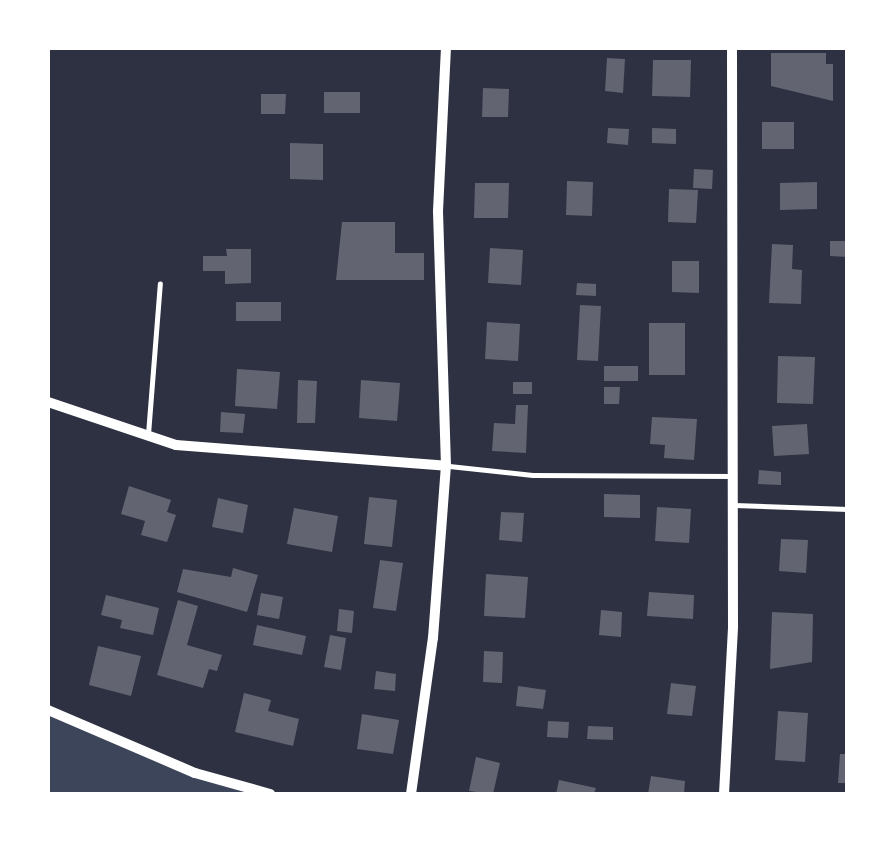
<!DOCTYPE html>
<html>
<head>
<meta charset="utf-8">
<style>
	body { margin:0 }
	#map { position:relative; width:895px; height:842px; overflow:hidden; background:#2d3142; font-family:"Roboto Condensed",sans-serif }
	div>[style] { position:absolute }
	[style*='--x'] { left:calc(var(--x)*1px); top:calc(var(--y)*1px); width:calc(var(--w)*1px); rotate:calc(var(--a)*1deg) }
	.green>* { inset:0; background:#3c4559 }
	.building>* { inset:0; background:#626471 }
	.service>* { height:5px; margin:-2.5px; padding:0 2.5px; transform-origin:2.5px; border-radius:2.5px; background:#fff }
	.minor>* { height:10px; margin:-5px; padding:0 5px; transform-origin:5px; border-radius:5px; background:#fff }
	span { translate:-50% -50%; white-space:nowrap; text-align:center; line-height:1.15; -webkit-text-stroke:8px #fff; paint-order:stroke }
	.frame { position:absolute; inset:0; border:50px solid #fff; pointer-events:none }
</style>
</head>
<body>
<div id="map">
	<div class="green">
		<div style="clip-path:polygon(48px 710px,195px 773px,270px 794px,48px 794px)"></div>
	</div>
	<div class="building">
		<div style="clip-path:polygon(771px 53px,826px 53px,826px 64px,833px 64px,833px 101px,771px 86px)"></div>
		<div style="clip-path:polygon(607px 58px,625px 59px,623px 93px,605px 91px)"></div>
		<div style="clip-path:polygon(653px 60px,691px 60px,690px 97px,652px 96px)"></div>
		<div style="clip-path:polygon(483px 88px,509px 89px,508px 117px,482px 117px)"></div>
		<div style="clip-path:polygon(324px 92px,360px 92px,360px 113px,324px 113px)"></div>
		<div style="clip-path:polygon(261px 94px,286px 94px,285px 114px,261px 114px)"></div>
		<div style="clip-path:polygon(762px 122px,794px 122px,794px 149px,762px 149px)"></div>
		<div style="clip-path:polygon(608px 128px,629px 129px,628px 145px,607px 143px)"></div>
		<div style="clip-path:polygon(652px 128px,676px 129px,676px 144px,652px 143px)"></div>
		<div style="clip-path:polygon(290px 143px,323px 144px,323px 180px,290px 179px)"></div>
		<div style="clip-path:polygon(694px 169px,713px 170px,712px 189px,693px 188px)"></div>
		<div style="clip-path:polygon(567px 181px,593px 182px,592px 216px,566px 215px)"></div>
		<div style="clip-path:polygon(817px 182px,817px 209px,780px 210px,780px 183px)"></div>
		<div style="clip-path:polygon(475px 183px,509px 183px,508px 218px,474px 218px)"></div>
		<div style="clip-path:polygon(669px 189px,698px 190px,696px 223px,668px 222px)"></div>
		<div style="clip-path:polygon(342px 222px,395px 222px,395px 253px,424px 253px,424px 280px,336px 280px)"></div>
		<div style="clip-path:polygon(830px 241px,848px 241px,848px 257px,830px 256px)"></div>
		<div style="clip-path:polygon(772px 244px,793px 245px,792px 269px,802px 270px,801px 304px,769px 303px)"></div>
		<div style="clip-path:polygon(490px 248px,523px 250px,521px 285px,488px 283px)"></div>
		<div style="clip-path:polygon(226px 249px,251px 249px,251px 283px,225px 284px,225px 271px,203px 271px,203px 256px,227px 256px)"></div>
		<div style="clip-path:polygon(672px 261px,699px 261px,699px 293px,672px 292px)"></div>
		<div style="clip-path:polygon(577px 283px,596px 284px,596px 296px,576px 295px)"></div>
		<div style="clip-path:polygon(236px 302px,281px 302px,281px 321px,236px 321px)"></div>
		<div style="clip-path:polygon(580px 305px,601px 306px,598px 361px,577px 360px)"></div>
		<div style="clip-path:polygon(487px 322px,520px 324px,518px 361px,485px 359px)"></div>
		<div style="clip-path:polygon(649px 323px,685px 323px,685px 375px,649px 375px)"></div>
		<div style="clip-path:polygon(778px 356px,815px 357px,813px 404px,777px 403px)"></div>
		<div style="clip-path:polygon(604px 366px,638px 366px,638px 381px,604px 381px)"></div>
		<div style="clip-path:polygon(237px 369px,280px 372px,277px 409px,235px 406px)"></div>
		<div style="clip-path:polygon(298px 380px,317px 381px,315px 423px,297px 423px)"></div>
		<div style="clip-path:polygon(361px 380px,400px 383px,397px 421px,359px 418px)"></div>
		<div style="clip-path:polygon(513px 382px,532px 382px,532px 394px,513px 394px)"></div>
		<div style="clip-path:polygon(604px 387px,620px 387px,619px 404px,604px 404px)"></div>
		<div style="clip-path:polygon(516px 405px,528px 405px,526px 453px,492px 451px,494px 423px,515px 424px)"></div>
		<div style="clip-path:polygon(221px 412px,245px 414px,243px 433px,220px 432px)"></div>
		<div style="clip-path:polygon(652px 417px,697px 419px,694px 460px,664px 458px,665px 445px,650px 444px)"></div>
		<div style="clip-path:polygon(807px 424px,809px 454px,774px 456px,772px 426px)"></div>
		<div style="clip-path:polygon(759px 470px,781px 472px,781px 485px,758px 484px)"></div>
		<div style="clip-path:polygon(129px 486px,171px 500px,167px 512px,176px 515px,167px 542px,141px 535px,145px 521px,121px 514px)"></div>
		<div style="clip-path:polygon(604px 494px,640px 495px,640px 518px,604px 517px)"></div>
		<div style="clip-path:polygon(369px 497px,397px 500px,392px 547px,364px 544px)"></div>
		<div style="clip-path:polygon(218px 498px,248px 505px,243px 533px,212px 527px)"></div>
		<div style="clip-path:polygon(657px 507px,691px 509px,689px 543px,655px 541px)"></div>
		<div style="clip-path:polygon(294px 508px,338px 516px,332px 552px,287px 544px)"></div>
		<div style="clip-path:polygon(501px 512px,524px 513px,522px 542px,499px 540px)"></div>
		<div style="clip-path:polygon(781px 539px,808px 540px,806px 573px,779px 571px)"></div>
		<div style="clip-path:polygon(380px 560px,403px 563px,396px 611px,373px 608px)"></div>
		<div style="clip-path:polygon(233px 568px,258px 575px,247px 612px,177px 592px,183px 569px,231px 577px)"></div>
		<div style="clip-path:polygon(486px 574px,528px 577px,525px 618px,484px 616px)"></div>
		<div style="clip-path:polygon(649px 592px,694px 595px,693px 619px,647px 616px)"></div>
		<div style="clip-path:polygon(261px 593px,283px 597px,279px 619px,257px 615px)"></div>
		<div style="clip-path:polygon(106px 595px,159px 608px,153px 635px,120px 628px,122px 620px,101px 615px)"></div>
		<div style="clip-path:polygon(178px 600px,198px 606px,187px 645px,222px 655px,217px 671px,209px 669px,203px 688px,157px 675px)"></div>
		<div style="clip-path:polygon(339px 609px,354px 611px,352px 633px,337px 631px)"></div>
		<div style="clip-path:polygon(601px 610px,622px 612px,621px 637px,599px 635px)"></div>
		<div style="clip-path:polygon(772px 612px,813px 614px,812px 662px,770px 669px)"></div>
		<div style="clip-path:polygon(257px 625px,306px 636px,302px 655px,253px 645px)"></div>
		<div style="clip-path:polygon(330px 635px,346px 638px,341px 670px,324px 667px)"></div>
		<div style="clip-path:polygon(98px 646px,141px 656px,131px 696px,89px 685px)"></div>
		<div style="clip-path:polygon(484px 651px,503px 652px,502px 683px,483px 682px)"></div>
		<div style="clip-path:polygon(376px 671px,396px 674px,395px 691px,374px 689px)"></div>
		<div style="clip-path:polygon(671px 683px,696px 686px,692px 716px,667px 714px)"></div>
		<div style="clip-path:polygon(518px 686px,546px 690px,543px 709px,516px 706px)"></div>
		<div style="clip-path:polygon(244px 693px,271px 700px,268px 711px,299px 719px,293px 746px,235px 732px)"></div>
		<div style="clip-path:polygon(778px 711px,808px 713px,805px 762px,775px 760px)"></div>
		<div style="clip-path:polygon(362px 714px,399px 720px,393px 754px,357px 749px)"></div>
		<div style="clip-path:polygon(548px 721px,569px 722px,568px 738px,547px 737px)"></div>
		<div style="clip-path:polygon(588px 726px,613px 727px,613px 740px,587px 739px)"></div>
		<div style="clip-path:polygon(840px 754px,848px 754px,848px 783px,838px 783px)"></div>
		<div style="clip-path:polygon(476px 757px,500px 763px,493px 794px,469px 791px)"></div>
		<div style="clip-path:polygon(651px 776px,685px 781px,684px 794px,648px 794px)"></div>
		<div style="clip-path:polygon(559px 780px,596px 788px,594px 794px,556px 794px)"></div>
	</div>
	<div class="service">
		<div style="--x:148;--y:434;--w:151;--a:-85.5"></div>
		<div style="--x:449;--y:466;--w:84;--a:6.1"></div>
		<div style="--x:533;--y:475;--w:198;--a:0.3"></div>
		<div style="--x:734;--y:505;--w:114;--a:2"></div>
	</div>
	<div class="minor">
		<div style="--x:48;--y:402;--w:135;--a:18.6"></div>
		<div style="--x:176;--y:445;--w:271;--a:4.4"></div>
		<div style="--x:48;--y:710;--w:160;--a:23.2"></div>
		<div style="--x:195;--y:773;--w:78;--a:15.6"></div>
		<div style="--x:411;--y:794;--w:158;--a:-82"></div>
		<div style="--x:433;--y:638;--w:172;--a:-85.7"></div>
		<div style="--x:446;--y:466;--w:255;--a:-91.8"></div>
		<div style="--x:438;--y:211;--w:163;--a:-87.2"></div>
		<div style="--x:724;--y:794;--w:168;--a:-86.9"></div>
		<div style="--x:733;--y:626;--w:578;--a:-90.1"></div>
	</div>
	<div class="frame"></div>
</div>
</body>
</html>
